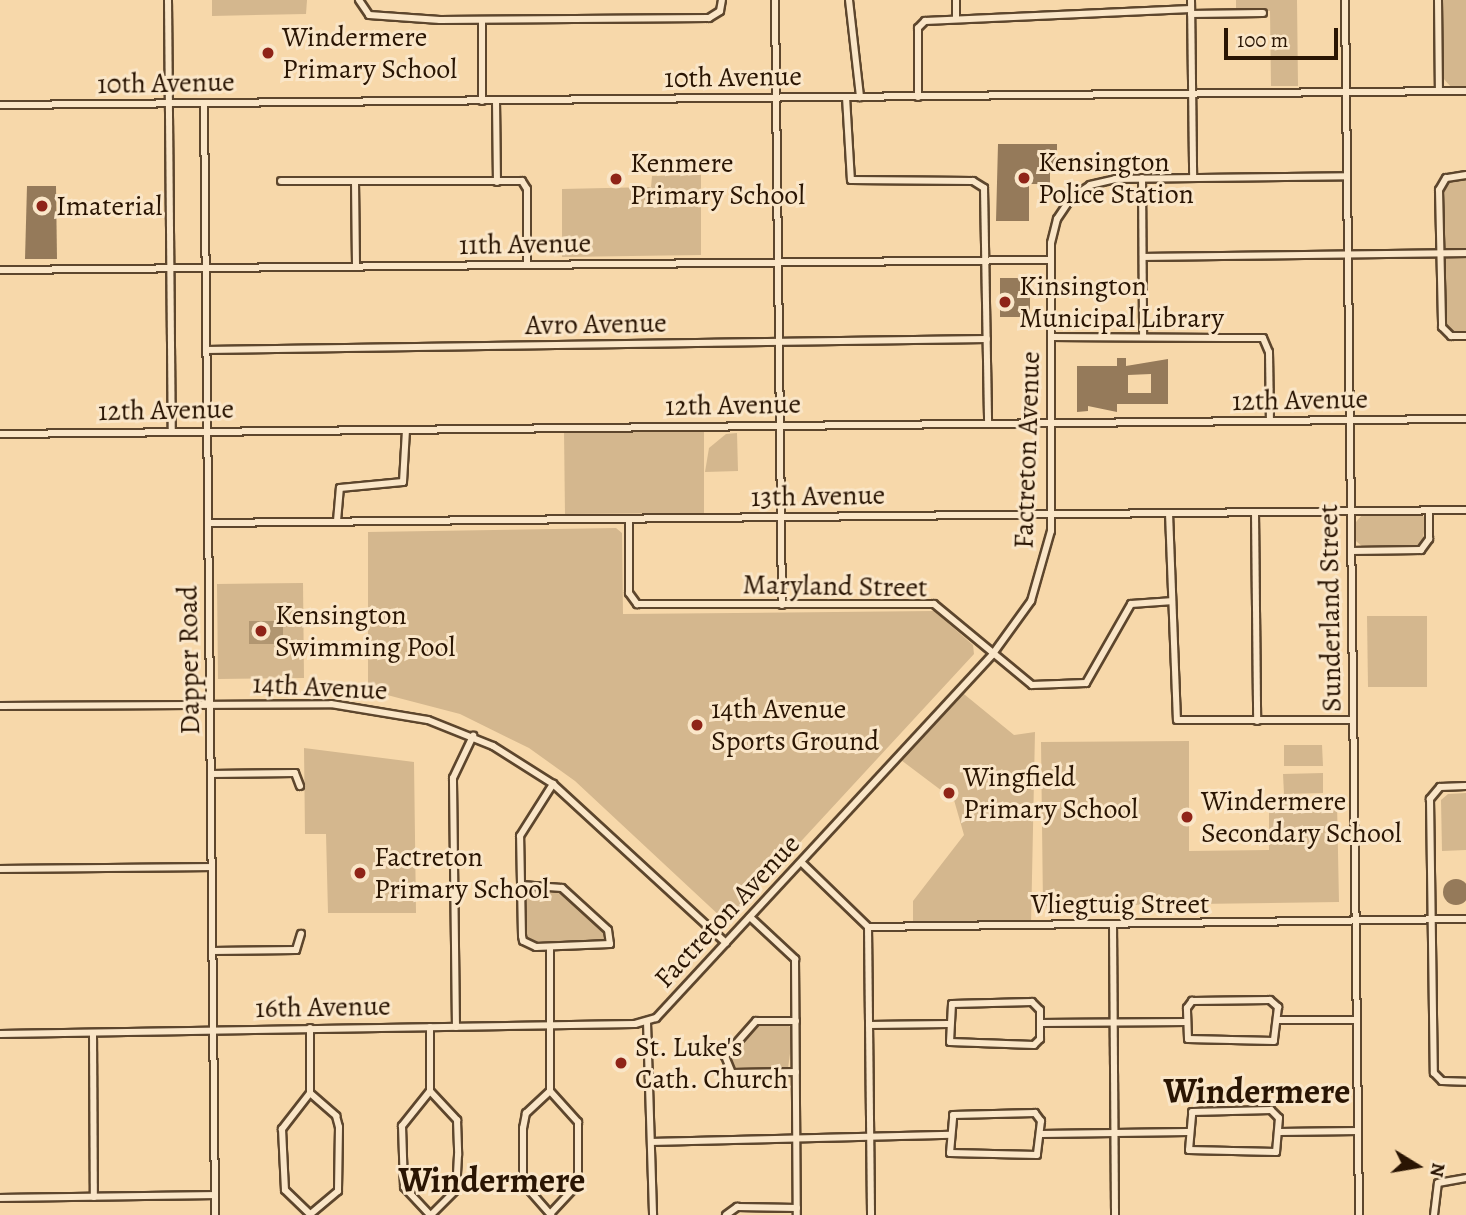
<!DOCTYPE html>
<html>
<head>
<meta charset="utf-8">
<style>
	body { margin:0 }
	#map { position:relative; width:1466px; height:1215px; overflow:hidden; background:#f7d8aa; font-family:Alegreya,serif }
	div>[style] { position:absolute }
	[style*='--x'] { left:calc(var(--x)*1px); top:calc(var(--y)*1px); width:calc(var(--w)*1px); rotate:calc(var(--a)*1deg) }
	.green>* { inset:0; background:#d4b78e }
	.water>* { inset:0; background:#b19671 }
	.building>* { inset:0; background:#957a5a }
	.round { border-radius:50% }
	.roads { filter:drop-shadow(2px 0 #5d462d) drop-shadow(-2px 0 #5d462d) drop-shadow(0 2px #5d462d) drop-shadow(0 -2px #5d462d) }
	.street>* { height:6px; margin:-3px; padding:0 3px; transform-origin:3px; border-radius:3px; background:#fae6c8 }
	.dots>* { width:19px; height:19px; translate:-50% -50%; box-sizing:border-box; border:4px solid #fae6c8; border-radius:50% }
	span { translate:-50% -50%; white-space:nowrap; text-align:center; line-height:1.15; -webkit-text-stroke:6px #fae6c8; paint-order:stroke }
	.poi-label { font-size:28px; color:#2a1503 }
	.left { translate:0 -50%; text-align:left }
	.street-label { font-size:28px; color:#2a1503 }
	.district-label { font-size:35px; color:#2a1503; font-weight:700 }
	.north { position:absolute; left:1382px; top:1131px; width:70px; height:70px; -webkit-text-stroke:5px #fae6c8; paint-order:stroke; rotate:101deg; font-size:19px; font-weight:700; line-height:28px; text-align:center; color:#2a1503 }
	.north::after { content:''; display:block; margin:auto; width:24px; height:32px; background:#2a1503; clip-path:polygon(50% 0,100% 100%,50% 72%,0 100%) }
	.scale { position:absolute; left:1224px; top:28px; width:114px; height:32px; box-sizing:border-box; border:4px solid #2a1503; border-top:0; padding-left:9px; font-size:21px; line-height:24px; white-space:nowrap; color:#2a1503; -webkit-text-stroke:5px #fae6c8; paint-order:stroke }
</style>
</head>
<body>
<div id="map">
	<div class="green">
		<div style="clip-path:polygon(212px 0,307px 0,306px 14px,212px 16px)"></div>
		<div style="clip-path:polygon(1236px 0,1297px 0,1298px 86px,1271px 86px,1270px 11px,1236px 11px)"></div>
		<div style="clip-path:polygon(1441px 0,1466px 0,1466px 87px,1452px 88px,1442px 77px)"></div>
		<div style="clip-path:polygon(701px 175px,701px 255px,562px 257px,562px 189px,651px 187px,652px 176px)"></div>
		<div style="clip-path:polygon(1466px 175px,1466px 336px,1451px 336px,1443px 330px,1439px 190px,1443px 180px)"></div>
		<div style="clip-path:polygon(704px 430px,704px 513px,565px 514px,564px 431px)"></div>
		<div style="clip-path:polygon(737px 433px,738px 471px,705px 472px,709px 448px,726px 434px)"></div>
		<div style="clip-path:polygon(1420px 514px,1427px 519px,1421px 546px,1364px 548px,1356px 541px,1356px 522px,1362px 515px)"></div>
		<div style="clip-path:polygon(616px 528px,622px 533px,623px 614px,934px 611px,973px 645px,974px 654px,732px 916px,722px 918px,575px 781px,529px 748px,460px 714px,368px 690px,368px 532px)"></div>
		<div style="clip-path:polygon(303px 583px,304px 678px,218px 679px,217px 584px)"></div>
		<div style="clip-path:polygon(1367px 616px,1427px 616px,1427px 687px,1368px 687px)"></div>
		<div style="clip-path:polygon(959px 690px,1014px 735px,1035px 732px,1031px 926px,913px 927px,913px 901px,964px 835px,954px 800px,897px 757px)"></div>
		<div style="clip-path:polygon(1189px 741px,1189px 851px,1269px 850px,1269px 803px,1337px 802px,1339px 902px,1043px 906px,1041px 742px)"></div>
		<div style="clip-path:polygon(1284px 745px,1322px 745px,1323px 766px,1284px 766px)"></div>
		<div style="clip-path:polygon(304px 748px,414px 762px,416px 913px,328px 913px,326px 834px,305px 834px)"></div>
		<div style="clip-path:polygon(1323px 773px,1323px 793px,1284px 794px,1283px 774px)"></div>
		<div style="clip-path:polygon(1466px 793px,1466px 850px,1442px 851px,1441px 800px,1448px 794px)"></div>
		<div style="clip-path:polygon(531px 888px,560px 889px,607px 933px,606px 943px,536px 945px,526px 940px,524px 895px)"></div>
		<div style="clip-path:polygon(786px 1023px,793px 1030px,788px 1069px,731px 1068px,727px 1056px,756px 1024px)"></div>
	</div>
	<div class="water">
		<div style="clip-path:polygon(249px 621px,283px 621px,283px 644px,249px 644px)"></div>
	</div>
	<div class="building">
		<div style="clip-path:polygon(998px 144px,1057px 144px,1057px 172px,1050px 172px,1050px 184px,1029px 184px,1029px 221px,996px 221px)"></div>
		<div style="clip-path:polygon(27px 186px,56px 186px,57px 259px,25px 259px)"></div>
		<div style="clip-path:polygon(1000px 278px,1020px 278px,1020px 287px,1030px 287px,1030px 317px,1000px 317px)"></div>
		<div style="clip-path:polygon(evenodd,1117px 358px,1126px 358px,1126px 366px,1168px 359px,1168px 404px,1117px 404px,1117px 412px,1088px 406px,1088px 411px,1077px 412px,1077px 366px,1117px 366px,1117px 358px,1151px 374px,1151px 393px,1128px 393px,1128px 375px,1151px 374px)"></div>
		<div class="round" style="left:1443px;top:879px;width:26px;height:26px"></div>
	</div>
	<div class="roads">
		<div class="street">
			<div style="--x:168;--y:0;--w:431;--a:89.5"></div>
			<div style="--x:359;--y:0;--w:18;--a:56"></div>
			<div style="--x:369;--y:15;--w:71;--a:4"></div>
			<div style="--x:440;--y:20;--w:269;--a:-0.4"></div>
			<div style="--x:709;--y:18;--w:13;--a:-32"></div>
			<div style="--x:720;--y:11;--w:11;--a:-80"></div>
			<div style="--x:775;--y:0;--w:605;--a:89.34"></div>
			<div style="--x:849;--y:0;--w:98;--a:83.5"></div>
			<div style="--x:956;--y:0;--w:17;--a:90"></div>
			<div style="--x:1191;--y:0;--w:176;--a:89.3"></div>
			<div style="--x:1345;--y:0;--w:1215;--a:89.34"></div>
			<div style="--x:1438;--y:0;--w:91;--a:89.4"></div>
			<div style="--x:1191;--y:14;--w:72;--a:-0.8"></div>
			<div style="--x:482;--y:20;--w:81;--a:90"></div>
			<div style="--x:846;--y:97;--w:83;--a:86.6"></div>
			<div style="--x:851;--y:180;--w:122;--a:0.5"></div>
			<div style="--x:973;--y:181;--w:13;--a:32"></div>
			<div style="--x:984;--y:188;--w:236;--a:89"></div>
			<div style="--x:918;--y:97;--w:69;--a:-90"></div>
			<div style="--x:918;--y:28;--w:10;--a:-45"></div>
			<div style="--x:925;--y:21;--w:266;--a:-2.6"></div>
			<div style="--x:496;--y:101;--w:81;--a:89.3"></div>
			<div style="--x:204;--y:104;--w:1111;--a:89.43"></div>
			<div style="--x:0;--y:105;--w:1466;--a:-0.55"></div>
			<div style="--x:1466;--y:175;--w:20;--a:171"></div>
			<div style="--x:1446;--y:178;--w:14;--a:120"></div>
			<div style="--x:1439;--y:190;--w:137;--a:88.7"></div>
			<div style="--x:1442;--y:327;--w:13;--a:45"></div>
			<div style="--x:1451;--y:336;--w:15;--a:0"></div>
			<div style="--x:1142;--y:178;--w:159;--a:89.6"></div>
			<div style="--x:281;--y:181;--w:241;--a:0"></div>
			<div style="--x:522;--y:181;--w:9;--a:58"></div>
			<div style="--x:527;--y:189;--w:75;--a:90"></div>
			<div style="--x:355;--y:182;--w:84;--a:89.3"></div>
			<div style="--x:1143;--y:257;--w:323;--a:-0.7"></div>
			<div style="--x:0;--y:270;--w:1051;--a:-0.55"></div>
			<div style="--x:1051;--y:337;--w:212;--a:0.3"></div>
			<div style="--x:1263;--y:338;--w:15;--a:67"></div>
			<div style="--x:1269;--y:352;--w:69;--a:89.2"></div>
			<div style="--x:206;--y:350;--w:781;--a:-0.81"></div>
			<div style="--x:0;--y:434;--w:1466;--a:-0.59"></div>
			<div style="--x:1169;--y:513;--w:207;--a:87.8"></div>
			<div style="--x:1177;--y:720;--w:175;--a:0"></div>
			<div style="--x:1255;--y:513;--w:208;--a:89.4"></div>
			<div style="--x:629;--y:519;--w:74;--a:90"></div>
			<div style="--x:629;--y:593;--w:14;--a:54"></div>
			<div style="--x:637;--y:604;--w:297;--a:0"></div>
			<div style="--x:934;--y:604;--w:127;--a:39.6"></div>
			<div style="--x:1032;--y:685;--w:54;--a:-2.1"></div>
			<div style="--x:1086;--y:683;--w:91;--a:-60.3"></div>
			<div style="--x:1131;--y:604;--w:39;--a:-4"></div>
			<div style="--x:337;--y:521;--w:33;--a:-85"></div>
			<div style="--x:340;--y:488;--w:63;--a:-5.4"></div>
			<div style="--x:403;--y:482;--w:52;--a:-86.7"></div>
			<div style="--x:208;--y:523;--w:1258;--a:-0.59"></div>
			<div style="--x:1351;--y:551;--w:70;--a:-0.8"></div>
			<div style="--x:1421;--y:550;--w:14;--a:-54"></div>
			<div style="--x:1429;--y:539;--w:29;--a:-90"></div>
			<div style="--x:0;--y:706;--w:331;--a:-0.3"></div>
			<div style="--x:331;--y:704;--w:98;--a:9.4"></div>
			<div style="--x:428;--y:720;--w:70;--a:21.8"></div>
			<div style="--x:493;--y:746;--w:71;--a:32.3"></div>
			<div style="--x:553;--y:784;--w:235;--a:42.6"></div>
			<div style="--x:211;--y:774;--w:84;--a:-0.7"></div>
			<div style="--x:295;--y:773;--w:14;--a:69"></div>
			<div style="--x:1466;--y:786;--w:26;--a:178"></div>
			<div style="--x:1440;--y:787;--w:16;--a:130"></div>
			<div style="--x:1430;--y:799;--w:274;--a:89.2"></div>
			<div style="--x:1434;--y:1073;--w:11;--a:45"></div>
			<div style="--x:1442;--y:1081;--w:24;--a:2"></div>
			<div style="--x:801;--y:862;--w:93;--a:44.1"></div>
			<div style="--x:868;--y:927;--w:598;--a:-0.77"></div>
			<div style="--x:0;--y:869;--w:212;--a:-0.5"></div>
			<div style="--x:521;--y:885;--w:41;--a:4.2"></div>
			<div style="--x:562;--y:888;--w:62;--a:42.4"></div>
			<div style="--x:608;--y:930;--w:14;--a:82"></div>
			<div style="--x:610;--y:944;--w:74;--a:177.7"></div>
			<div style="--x:536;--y:947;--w:14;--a:-155"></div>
			<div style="--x:523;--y:941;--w:5;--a:-101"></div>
			<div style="--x:522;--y:936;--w:100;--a:-91.1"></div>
			<div style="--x:520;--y:836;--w:62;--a:-57.6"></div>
			<div style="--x:750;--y:917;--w:62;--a:43"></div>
			<div style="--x:795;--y:959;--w:256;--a:89.6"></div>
			<div style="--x:1113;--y:925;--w:290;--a:89.6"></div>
			<div style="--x:868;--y:927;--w:288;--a:89.4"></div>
			<div style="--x:550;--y:948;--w:143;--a:90"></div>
			<div style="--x:550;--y:1091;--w:42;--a:47.9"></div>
			<div style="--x:578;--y:1122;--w:62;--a:90"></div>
			<div style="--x:578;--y:1184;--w:40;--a:133"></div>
			<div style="--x:212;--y:951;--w:84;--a:-0.7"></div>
			<div style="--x:296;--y:950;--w:17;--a:-73"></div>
			<div style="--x:1270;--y:1000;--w:11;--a:41"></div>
			<div style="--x:1278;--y:1007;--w:34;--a:97"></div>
			<div style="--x:1274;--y:1041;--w:86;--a:-178.7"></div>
			<div style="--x:1188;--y:1039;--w:31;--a:-92"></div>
			<div style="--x:1187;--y:1008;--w:9;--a:-54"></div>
			<div style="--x:1192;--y:1001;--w:78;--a:-0.7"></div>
			<div style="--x:1032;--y:1002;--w:11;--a:45"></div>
			<div style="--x:1040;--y:1010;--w:29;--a:90"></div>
			<div style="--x:1040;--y:1039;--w:8;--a:135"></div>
			<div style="--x:1034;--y:1045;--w:84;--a:-178"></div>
			<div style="--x:950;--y:1042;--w:38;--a:-87"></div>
			<div style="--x:952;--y:1004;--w:80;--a:-1.4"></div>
			<div style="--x:1278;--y:1020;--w:79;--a:0"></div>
			<div style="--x:796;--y:1021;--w:40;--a:180"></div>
			<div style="--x:756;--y:1021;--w:47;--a:131.5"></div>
			<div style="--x:725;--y:1056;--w:18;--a:68"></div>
			<div style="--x:732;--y:1073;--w:64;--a:-0.9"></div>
			<div style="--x:647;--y:1022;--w:193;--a:88.2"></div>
			<div style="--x:1040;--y:1023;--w:147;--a:-0.4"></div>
			<div style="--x:869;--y:1025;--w:79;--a:-0.7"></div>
			<div style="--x:430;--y:1027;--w:64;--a:90"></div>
			<div style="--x:430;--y:1091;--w:40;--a:47"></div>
			<div style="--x:457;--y:1120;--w:35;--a:88"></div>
			<div style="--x:458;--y:1155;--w:35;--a:93"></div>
			<div style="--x:456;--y:1190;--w:35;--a:135"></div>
			<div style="--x:456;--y:1027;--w:249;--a:-90.7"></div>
			<div style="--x:453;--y:778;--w:47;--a:-64.5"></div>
			<div style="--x:310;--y:1028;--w:65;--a:90"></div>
			<div style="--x:310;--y:1093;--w:46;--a:127.9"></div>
			<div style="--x:282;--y:1129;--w:61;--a:87.2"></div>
			<div style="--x:285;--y:1190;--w:36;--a:44"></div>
			<div style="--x:93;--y:1033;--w:164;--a:89.7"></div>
			<div style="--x:0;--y:1034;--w:635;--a:-0.9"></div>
			<div style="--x:635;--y:1024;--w:22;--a:-16"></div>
			<div style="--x:656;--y:1018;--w:495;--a:-47.2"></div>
			<div style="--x:992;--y:655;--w:67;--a:-54.2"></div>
			<div style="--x:1031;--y:601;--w:73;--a:-74.1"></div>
			<div style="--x:1051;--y:531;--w:288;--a:-90"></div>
			<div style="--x:1051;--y:243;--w:25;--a:-76"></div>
			<div style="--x:1057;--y:219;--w:25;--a:-56"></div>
			<div style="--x:1071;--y:198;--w:23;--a:-34"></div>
			<div style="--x:1090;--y:185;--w:26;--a:-13"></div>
			<div style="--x:1115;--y:179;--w:232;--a:-0.7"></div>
			<div style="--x:430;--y:1091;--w:45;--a:128.7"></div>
			<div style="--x:402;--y:1126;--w:61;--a:88.1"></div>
			<div style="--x:404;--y:1187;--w:38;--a:47"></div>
			<div style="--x:550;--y:1091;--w:33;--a:137"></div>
			<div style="--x:526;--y:1113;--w:15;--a:101"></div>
			<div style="--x:523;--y:1128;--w:55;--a:90"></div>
			<div style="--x:523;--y:1183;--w:43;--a:48.8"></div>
			<div style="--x:310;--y:1093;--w:35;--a:41"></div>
			<div style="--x:336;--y:1116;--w:11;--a:75"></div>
			<div style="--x:339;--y:1127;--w:64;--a:90.9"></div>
			<div style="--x:338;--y:1191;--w:35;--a:140"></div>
			<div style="--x:1271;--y:1110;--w:11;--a:45"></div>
			<div style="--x:1279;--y:1118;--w:34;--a:95"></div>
			<div style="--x:1276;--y:1152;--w:87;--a:-178.7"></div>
			<div style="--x:1189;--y:1150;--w:38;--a:-85"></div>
			<div style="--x:1192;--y:1112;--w:79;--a:-1.5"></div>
			<div style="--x:1035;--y:1113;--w:10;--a:53"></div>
			<div style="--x:1041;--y:1121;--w:34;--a:97"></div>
			<div style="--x:1037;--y:1155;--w:87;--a:-178.7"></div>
			<div style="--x:950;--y:1153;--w:38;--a:-85"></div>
			<div style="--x:953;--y:1115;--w:82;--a:-1.4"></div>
			<div style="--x:1279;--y:1132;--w:79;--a:-0.7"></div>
			<div style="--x:1041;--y:1134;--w:147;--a:-0.8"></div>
			<div style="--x:653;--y:1142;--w:296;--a:-1.4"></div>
			<div style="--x:0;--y:1198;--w:215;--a:-0.8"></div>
			<div style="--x:726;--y:1215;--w:14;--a:-36"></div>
			<div style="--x:737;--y:1207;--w:60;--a:1"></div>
			<div style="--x:1434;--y:1215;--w:32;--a:-83"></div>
			<div style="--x:1438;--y:1183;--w:28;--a:-10"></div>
		</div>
	</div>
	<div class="dots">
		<div style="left:268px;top:53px;background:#8f2418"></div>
		<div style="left:1024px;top:178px;background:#8f2418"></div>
		<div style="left:616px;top:179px;background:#8f2418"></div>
		<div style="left:42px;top:206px;background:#8f2418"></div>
		<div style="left:1005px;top:302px;background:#8f2418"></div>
		<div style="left:261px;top:631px;background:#8f2418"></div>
		<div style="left:697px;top:725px;background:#8f2418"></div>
		<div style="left:949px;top:793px;background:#8f2418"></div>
		<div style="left:1187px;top:817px;background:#8f2418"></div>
		<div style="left:360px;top:873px;background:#8f2418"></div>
		<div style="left:621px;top:1063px;background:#8f2418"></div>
	</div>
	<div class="poi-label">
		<span class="left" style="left:282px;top:53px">Windermere<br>Primary School</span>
		<span class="left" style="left:1038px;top:178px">Kensington<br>Police Station</span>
		<span class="left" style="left:630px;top:179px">Kenmere<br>Primary School</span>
		<span class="left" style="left:56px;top:206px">Imaterial</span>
		<span class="left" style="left:1019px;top:302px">Kinsington<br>Municipal Library</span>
		<span class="left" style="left:275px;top:631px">Kensington<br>Swimming Pool</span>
		<span class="left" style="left:711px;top:725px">14th Avenue<br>Sports Ground</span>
		<span class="left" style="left:963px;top:793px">Wingfield<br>Primary School</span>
		<span class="left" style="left:1201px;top:817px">Windermere<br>Secondary School</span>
		<span class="left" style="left:374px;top:873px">Factreton<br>Primary School</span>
		<span class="left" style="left:635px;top:1063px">St. Luke's<br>Cath. Church</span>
	</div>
	<div class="street-label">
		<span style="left:733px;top:77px;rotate:-1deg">10th Avenue</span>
		<span style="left:166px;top:83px;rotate:-1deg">10th Avenue</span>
		<span style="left:525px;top:244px;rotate:-1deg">11th Avenue</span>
		<span style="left:596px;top:324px;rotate:-1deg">Avro Avenue</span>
		<span style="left:1300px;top:400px;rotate:-1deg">12th Avenue</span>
		<span style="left:733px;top:405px;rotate:-1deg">12th Avenue</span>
		<span style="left:166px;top:410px;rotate:-1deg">12th Avenue</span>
		<span style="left:1027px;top:450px;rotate:-88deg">Factreton Avenue</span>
		<span style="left:818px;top:496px;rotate:-1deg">13th Avenue</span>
		<span style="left:835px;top:586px;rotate:1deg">Maryland Street</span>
		<span style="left:1330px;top:608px;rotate:-91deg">Sunderland Street</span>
		<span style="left:189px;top:660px;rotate:-91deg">Dapper Road</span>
		<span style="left:320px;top:687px;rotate:3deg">14th Avenue</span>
		<span style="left:1120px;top:904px">Vliegtuig Street</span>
		<span style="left:727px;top:911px;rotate:-47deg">Factreton Avenue</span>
		<span style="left:323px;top:1007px;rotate:-1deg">16th Avenue</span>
	</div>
	<div class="district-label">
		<span style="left:1257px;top:1091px">Windermere</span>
		<span style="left:492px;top:1180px">Windermere</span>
	</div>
	<div class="north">N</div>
	<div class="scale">100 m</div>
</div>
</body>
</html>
